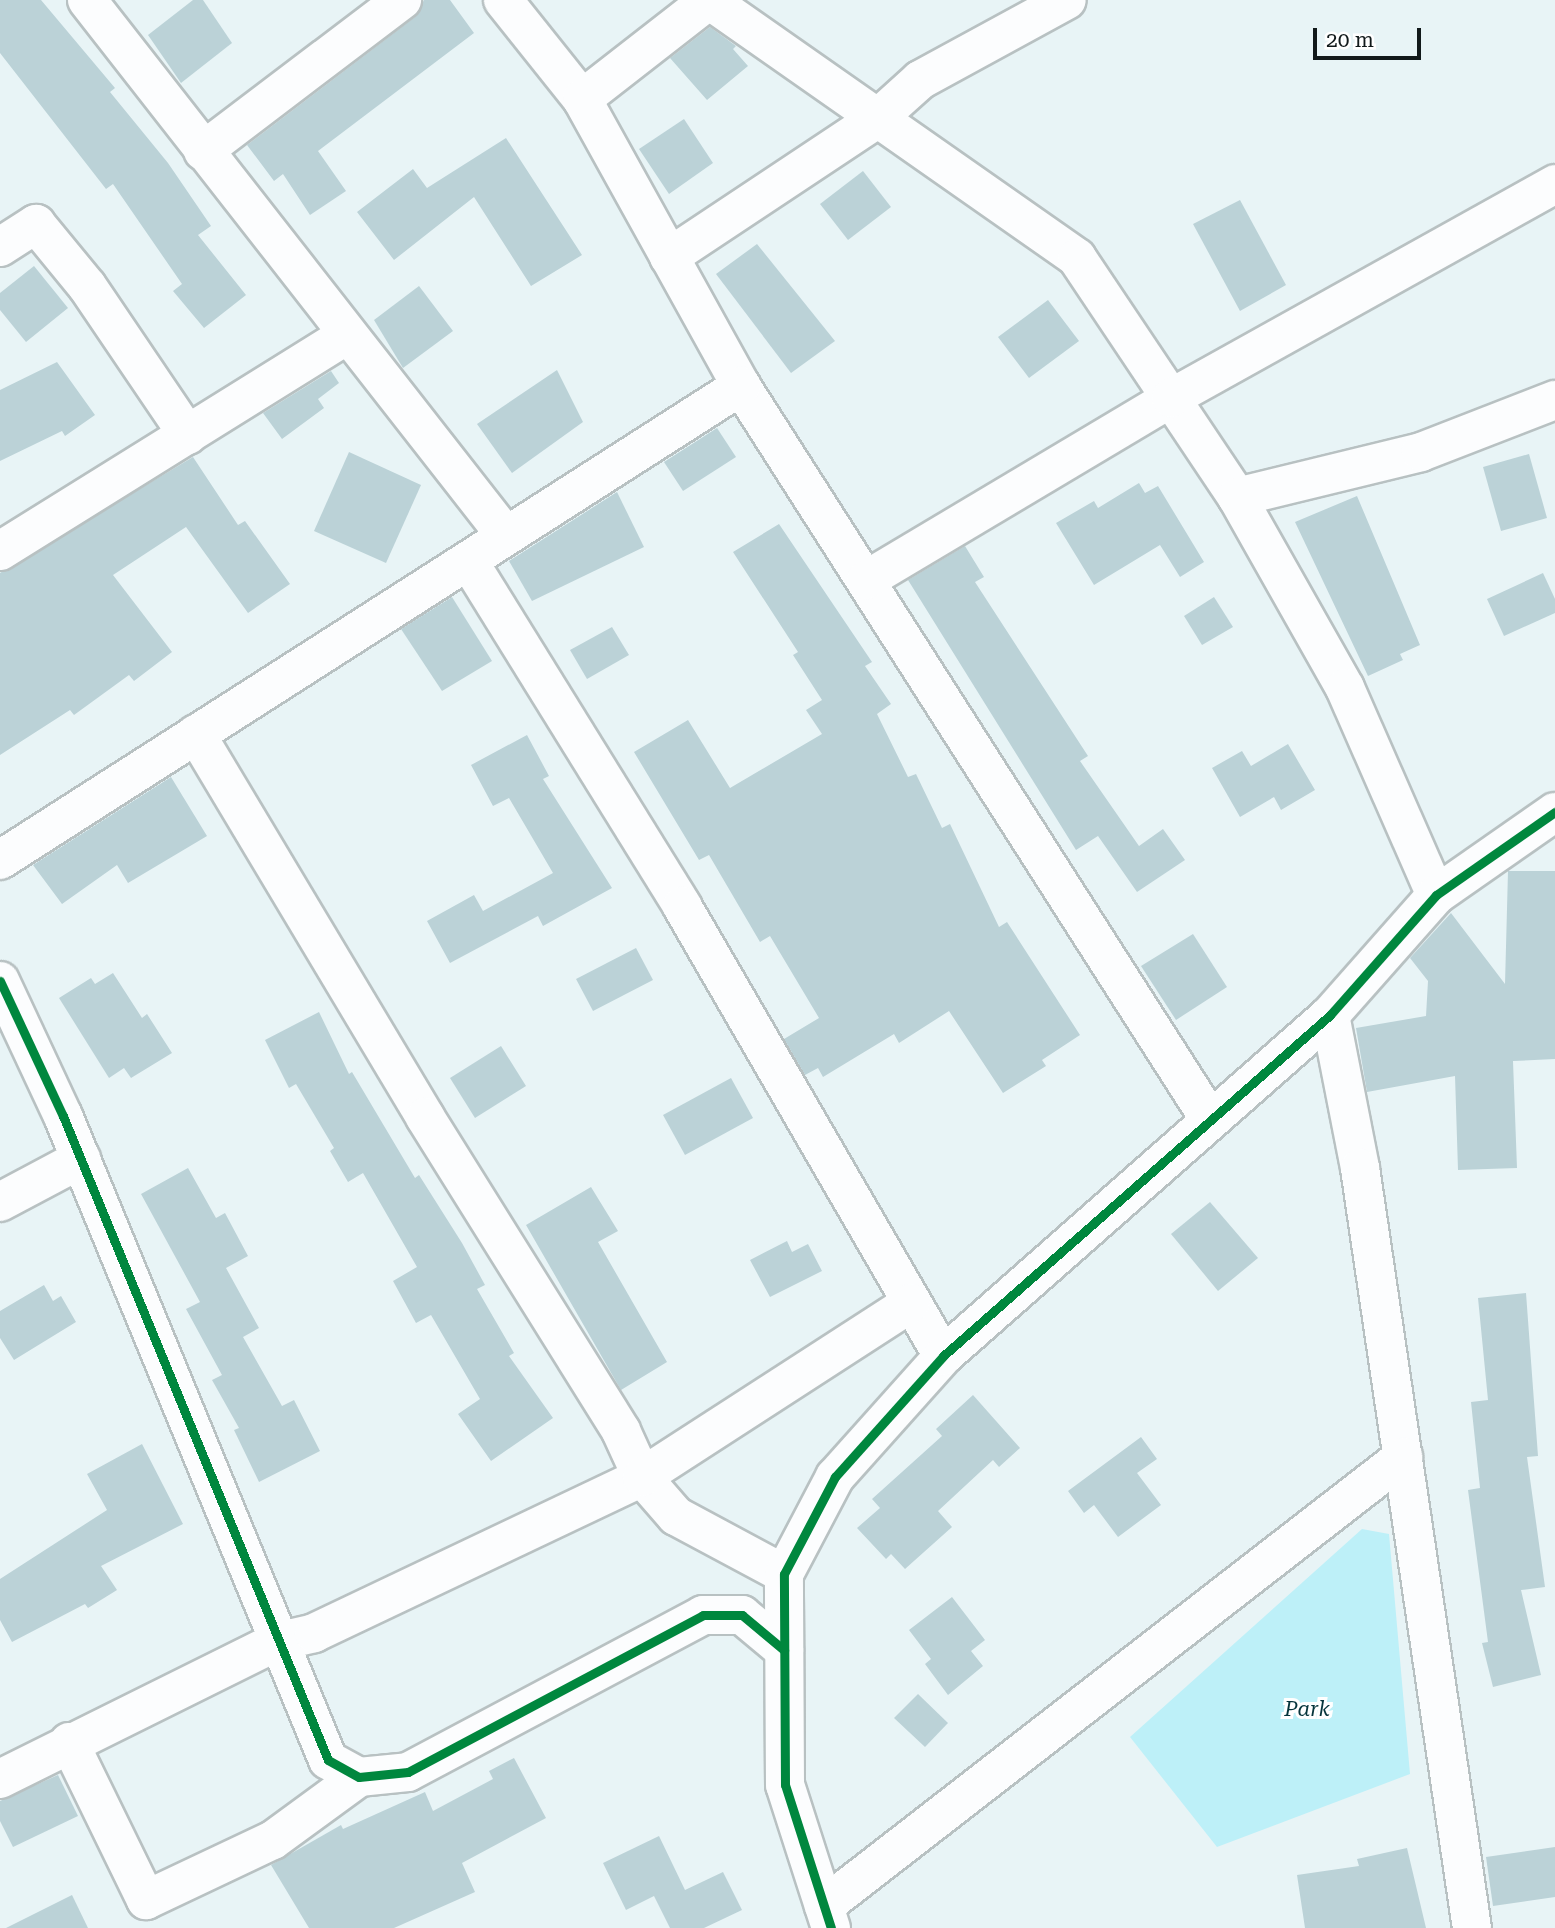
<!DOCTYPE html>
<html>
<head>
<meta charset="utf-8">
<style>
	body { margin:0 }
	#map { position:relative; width:1555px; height:1928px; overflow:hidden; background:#e8f4f6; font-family:"Roboto Serif",serif }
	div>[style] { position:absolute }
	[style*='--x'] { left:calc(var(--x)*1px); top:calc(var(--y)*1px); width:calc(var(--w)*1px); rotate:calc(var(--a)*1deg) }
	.green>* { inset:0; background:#bdf0f8 }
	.building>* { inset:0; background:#bbd2d7 }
	.roads { filter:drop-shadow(2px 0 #b8c1c2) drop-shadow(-2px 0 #b8c1c2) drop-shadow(0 2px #b8c1c2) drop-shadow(0 -2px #b8c1c2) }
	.minor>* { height:38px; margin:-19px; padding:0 19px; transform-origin:19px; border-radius:19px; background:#fcfdfe }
	.cycleway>* { height:9px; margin:-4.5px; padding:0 4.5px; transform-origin:4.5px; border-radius:4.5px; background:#00873e }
	span { translate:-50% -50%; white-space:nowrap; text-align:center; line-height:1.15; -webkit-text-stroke:6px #fff; paint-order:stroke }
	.park-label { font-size:21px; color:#06353c; font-style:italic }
	.scale { position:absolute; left:1313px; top:28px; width:108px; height:32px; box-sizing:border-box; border:4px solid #11191a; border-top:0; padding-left:9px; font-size:21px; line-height:24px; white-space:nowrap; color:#11191a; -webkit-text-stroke:5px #fff; paint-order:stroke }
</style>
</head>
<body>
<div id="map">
	<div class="green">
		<div style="clip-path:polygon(1362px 1529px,1389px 1534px,1410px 1774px,1217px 1847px,1130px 1737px)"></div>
	</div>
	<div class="building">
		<div style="clip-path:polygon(0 0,41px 0,115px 88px,110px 92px,168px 163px,211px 226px,198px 235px,246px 295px,204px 328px,173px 291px,182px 284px,113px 184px,106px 189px,0 53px)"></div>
		<div style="clip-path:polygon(193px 0,203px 0,232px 43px,181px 83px,148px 35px)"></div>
		<div style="clip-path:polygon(424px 0,450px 0,474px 33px,318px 151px,346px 191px,310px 215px,283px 174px,274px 181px,247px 145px,415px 17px)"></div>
		<div style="clip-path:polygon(710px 27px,736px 46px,733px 49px,748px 66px,707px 100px,670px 58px)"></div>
		<div style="clip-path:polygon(684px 119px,713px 163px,669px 194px,639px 149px)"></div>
		<div style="clip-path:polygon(506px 138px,582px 255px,531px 286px,474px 197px,394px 260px,357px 212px,413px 169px,427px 188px)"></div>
		<div style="clip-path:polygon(863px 171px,891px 207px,848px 240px,820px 204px)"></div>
		<div style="clip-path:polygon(1240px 200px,1286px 285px,1240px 311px,1193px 224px)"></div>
		<div style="clip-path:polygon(757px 244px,835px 341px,791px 373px,716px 274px)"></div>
		<div style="clip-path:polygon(34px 266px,68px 308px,26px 342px,0 310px,0 293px)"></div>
		<div style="clip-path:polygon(419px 286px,453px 331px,403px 368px,374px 320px)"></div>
		<div style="clip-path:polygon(1048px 300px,1079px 341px,1029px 378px,998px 337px)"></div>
		<div style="clip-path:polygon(57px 362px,95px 415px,65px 436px,62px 431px,0 461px,0 390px)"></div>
		<div style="clip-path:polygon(557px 370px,583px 422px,512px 473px,477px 424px)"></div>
		<div style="clip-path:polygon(331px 371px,339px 383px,318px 399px,324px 408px,282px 439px,263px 413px)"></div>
		<div style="clip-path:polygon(717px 428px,736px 457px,683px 491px,664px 462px)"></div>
		<div style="clip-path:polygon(349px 452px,421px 485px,386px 563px,314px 531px)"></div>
		<div style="clip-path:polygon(1529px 454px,1547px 518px,1501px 531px,1483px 467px)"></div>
		<div style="clip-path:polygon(193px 457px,238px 525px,245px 521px,290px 584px,248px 613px,186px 527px,113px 575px,172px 652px,134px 681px,129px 675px,74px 715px,70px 710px,0 755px,0 573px)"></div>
		<div style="clip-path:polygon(1139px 483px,1145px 493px,1158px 486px,1204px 562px,1180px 577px,1160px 545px,1094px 585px,1056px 523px,1094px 501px,1098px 508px)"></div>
		<div style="clip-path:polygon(617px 492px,644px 547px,532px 601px,509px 561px)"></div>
		<div style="clip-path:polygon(1357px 496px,1420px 645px,1400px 654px,1403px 660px,1368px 676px,1295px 522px)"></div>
		<div style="clip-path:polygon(779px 524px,872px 662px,865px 666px,891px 704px,877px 714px,908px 777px,916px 774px,942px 828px,950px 824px,999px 927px,1007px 922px,1080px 1035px,1042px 1060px,1046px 1066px,1003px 1093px,949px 1011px,899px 1043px,894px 1034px,823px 1077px,818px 1068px,805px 1075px,784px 1039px,819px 1018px,770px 936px,760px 942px,709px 855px,699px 860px,634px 752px,688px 720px,730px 788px,822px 734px,806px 710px,822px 700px,793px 655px,798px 652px,733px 552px)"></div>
		<div style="clip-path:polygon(965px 546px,984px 577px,975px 582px,1088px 756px,1080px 761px,1139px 846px,1163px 829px,1185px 860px,1137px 892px,1098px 836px,1076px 850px,908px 580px)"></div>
		<div style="clip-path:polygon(1543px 573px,1555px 599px,1555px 613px,1504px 636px,1487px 599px)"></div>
		<div style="clip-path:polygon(452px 597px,492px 661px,442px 691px,401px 629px)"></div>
		<div style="clip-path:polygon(1214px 597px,1233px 627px,1202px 645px,1184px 616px)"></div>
		<div style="clip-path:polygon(612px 627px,629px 655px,587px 679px,570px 650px)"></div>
		<div style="clip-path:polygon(527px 735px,549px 776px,543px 779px,612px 888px,543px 926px,538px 916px,450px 963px,427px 921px,474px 895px,483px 911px,553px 873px,509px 798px,493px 806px,471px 765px)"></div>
		<div style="clip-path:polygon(1288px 744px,1315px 790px,1281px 810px,1274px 797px,1240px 817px,1212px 768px,1242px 751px,1251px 766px)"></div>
		<div style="clip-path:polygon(171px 777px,207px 836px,128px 883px,117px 865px,62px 904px,33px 865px)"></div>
		<div style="clip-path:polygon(1508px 871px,1555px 871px,1555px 1059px,1513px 1061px,1517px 1168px,1458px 1170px,1455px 1076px,1367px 1092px,1356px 1028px,1426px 1016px,1428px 981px,1410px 958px,1451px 913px,1505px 984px)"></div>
		<div style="clip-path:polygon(1193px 934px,1227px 987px,1176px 1020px,1141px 966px)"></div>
		<div style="clip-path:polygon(636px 948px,653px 980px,593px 1011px,576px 979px)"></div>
		<div style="clip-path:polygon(113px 973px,142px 1018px,147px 1014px,172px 1053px,131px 1078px,124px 1068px,109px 1078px,59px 998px,91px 978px,95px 984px)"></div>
		<div style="clip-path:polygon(319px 1012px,349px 1074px,352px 1072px,415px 1178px,419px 1175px,462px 1243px,485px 1285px,477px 1289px,514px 1353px,509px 1356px,553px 1418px,491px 1461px,458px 1414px,480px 1399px,431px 1315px,416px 1323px,393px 1281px,417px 1267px,363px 1173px,348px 1182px,330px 1151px,334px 1148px,296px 1084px,289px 1088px,265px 1040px)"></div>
		<div style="clip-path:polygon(501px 1046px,526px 1086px,475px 1118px,450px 1078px)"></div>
		<div style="clip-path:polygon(731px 1078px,753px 1118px,685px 1155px,663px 1115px)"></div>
		<div style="clip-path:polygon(188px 1168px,216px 1218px,225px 1213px,248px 1256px,226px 1268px,259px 1328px,243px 1337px,282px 1406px,294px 1400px,320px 1451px,259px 1482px,234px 1430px,239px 1428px,212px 1380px,222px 1375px,186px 1309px,200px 1302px,141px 1194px)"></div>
		<div style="clip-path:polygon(591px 1187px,618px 1231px,598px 1242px,667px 1362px,621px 1390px,526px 1225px)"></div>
		<div style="clip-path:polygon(1210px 1202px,1258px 1258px,1218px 1291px,1171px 1234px)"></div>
		<div style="clip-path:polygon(787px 1241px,792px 1252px,808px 1244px,822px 1271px,770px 1297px,750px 1260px)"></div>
		<div style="clip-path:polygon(44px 1285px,53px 1301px,61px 1296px,76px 1322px,14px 1360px,0 1338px,0 1311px)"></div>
		<div style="clip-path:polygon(1526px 1293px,1538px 1456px,1527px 1457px,1545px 1587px,1521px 1590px,1541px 1675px,1493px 1687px,1482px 1643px,1488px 1642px,1468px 1490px,1480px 1488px,1471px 1402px,1488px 1400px,1478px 1298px)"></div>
		<div style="clip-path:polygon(973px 1395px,1020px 1448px,999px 1467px,993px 1460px,938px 1511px,952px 1527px,905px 1569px,891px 1554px,886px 1559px,857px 1528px,880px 1508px,872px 1499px,942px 1436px,936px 1429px)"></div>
		<div style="clip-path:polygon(1141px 1437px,1157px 1459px,1137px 1473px,1161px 1505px,1118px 1537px,1094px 1505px,1084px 1513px,1068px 1491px)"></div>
		<div style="clip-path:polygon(142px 1444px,183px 1524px,101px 1566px,117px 1590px,88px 1608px,85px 1604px,12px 1642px,0 1620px,0 1579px,107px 1510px,87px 1474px)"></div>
		<div style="clip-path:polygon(952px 1597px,985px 1640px,971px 1651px,983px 1666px,948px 1695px,925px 1664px,931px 1659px,909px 1630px)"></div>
		<div style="clip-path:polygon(918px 1694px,948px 1723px,925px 1747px,894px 1718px)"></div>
		<div style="clip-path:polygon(514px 1758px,546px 1818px,462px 1863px,475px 1892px,394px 1928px,309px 1928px,271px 1865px,341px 1825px,343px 1829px,425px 1792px,433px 1811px,493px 1779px,489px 1771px)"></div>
		<div style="clip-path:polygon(58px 1775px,78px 1816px,13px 1847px,0 1821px,0 1801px)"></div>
		<div style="clip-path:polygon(659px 1836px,685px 1890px,723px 1872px,742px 1910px,704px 1928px,670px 1928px,654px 1896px,626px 1910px,603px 1863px)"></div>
		<div style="clip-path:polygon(1555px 1847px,1555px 1897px,1493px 1906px,1486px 1857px)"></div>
		<div style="clip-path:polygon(1407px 1848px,1426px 1928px,1305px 1928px,1297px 1875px,1359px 1866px,1357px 1859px)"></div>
		<div style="clip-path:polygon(72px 1895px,88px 1928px,6px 1928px)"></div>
	</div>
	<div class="roads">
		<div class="minor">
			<div style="--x:87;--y:0;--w:680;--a:51.98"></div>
			<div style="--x:503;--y:0;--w:127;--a:51.4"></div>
			<div style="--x:582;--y:99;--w:328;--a:61"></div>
			<div style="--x:741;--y:386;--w:869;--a:57.41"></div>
			<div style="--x:582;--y:99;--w:161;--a:-37.9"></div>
			<div style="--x:709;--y:0;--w:449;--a:35"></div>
			<div style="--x:1077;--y:258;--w:288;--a:56.2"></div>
			<div style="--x:1237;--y:497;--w:219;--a:60.5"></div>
			<div style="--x:1345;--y:688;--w:226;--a:66.3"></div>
			<div style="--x:203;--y:151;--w:250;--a:-37.2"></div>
			<div style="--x:0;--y:247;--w:43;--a:-32.6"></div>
			<div style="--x:36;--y:224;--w:80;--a:50.6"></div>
			<div style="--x:87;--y:286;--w:180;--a:55.9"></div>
			<div style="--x:669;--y:257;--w:251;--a:-33.6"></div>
			<div style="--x:878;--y:118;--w:57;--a:-42.1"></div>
			<div style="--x:920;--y:80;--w:167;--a:-28.6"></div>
			<div style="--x:1237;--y:497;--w:189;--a:-13.7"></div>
			<div style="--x:1421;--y:452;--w:144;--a:-21.2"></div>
			<div style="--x:0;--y:551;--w:407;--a:-31.9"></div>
			<div style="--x:469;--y:562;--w:405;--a:58.2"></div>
			<div style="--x:682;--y:906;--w:520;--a:59.89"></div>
			<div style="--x:866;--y:580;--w:355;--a:-30.8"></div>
			<div style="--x:1171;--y:398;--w:440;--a:-29.1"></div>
			<div style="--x:196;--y:734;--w:446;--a:59.1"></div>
			<div style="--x:425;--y:1117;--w:370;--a:58"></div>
			<div style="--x:621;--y:1431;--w:51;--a:65.5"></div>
			<div style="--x:642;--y:1477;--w:52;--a:48.9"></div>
			<div style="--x:676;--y:1516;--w:123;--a:28.2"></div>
			<div style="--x:0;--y:860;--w:880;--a:-32.61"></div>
			<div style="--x:0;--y:981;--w:149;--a:65"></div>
			<div style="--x:63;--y:1116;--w:696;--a:67.63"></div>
			<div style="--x:328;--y:1760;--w:35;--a:29"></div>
			<div style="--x:359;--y:1777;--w:49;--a:-5.8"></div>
			<div style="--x:408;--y:1772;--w:334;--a:-28"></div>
			<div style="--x:703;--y:1615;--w:39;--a:0"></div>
			<div style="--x:742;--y:1615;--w:55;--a:39.8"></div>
			<div style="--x:1330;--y:1015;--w:156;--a:78.9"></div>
			<div style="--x:1360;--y:1168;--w:768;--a:81.62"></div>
			<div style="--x:0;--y:1202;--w:92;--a:-28"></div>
			<div style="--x:69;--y:1742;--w:176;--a:64"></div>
			<div style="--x:146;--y:1900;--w:140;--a:-25.3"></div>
			<div style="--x:273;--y:1840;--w:107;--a:-36.2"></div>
			<div style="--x:0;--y:1779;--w:308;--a:-26.4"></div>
			<div style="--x:276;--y:1642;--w:39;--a:-13"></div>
			<div style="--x:314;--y:1633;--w:363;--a:-25.4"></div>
			<div style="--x:642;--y:1477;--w:320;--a:-32.9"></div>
			<div style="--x:824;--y:1906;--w:733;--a:-37.79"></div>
			<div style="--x:831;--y:1928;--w:150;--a:-107.8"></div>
			<div style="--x:785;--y:1785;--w:211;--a:-90.3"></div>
			<div style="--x:784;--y:1574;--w:110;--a:-62.3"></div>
			<div style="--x:835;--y:1477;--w:162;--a:-48.2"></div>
			<div style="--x:943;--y:1356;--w:516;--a:-41.38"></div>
			<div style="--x:1330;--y:1015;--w:160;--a:-48.5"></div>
			<div style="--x:1436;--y:895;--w:145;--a:-34.9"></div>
		</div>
	</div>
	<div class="cycleway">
		<div style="--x:0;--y:981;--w:149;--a:65"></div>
		<div style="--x:63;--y:1116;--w:696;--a:67.63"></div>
		<div style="--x:328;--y:1760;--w:35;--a:29"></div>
		<div style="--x:359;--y:1777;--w:49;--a:-5.8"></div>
		<div style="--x:408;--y:1772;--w:334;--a:-28"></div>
		<div style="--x:703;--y:1615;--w:39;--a:0"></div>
		<div style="--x:742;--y:1615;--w:55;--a:39.8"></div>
		<div style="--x:831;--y:1928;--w:150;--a:-107.8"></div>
		<div style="--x:785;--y:1785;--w:211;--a:-90.3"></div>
		<div style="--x:784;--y:1574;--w:110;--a:-62.3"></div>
		<div style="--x:835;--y:1477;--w:162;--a:-48.2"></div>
		<div style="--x:943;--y:1356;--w:516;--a:-41.38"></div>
		<div style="--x:1330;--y:1015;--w:160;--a:-48.5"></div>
		<div style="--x:1436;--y:895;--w:145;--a:-34.9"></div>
	</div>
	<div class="park-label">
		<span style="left:1307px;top:1709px">Park</span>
	</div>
	<div class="scale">20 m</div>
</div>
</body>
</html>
